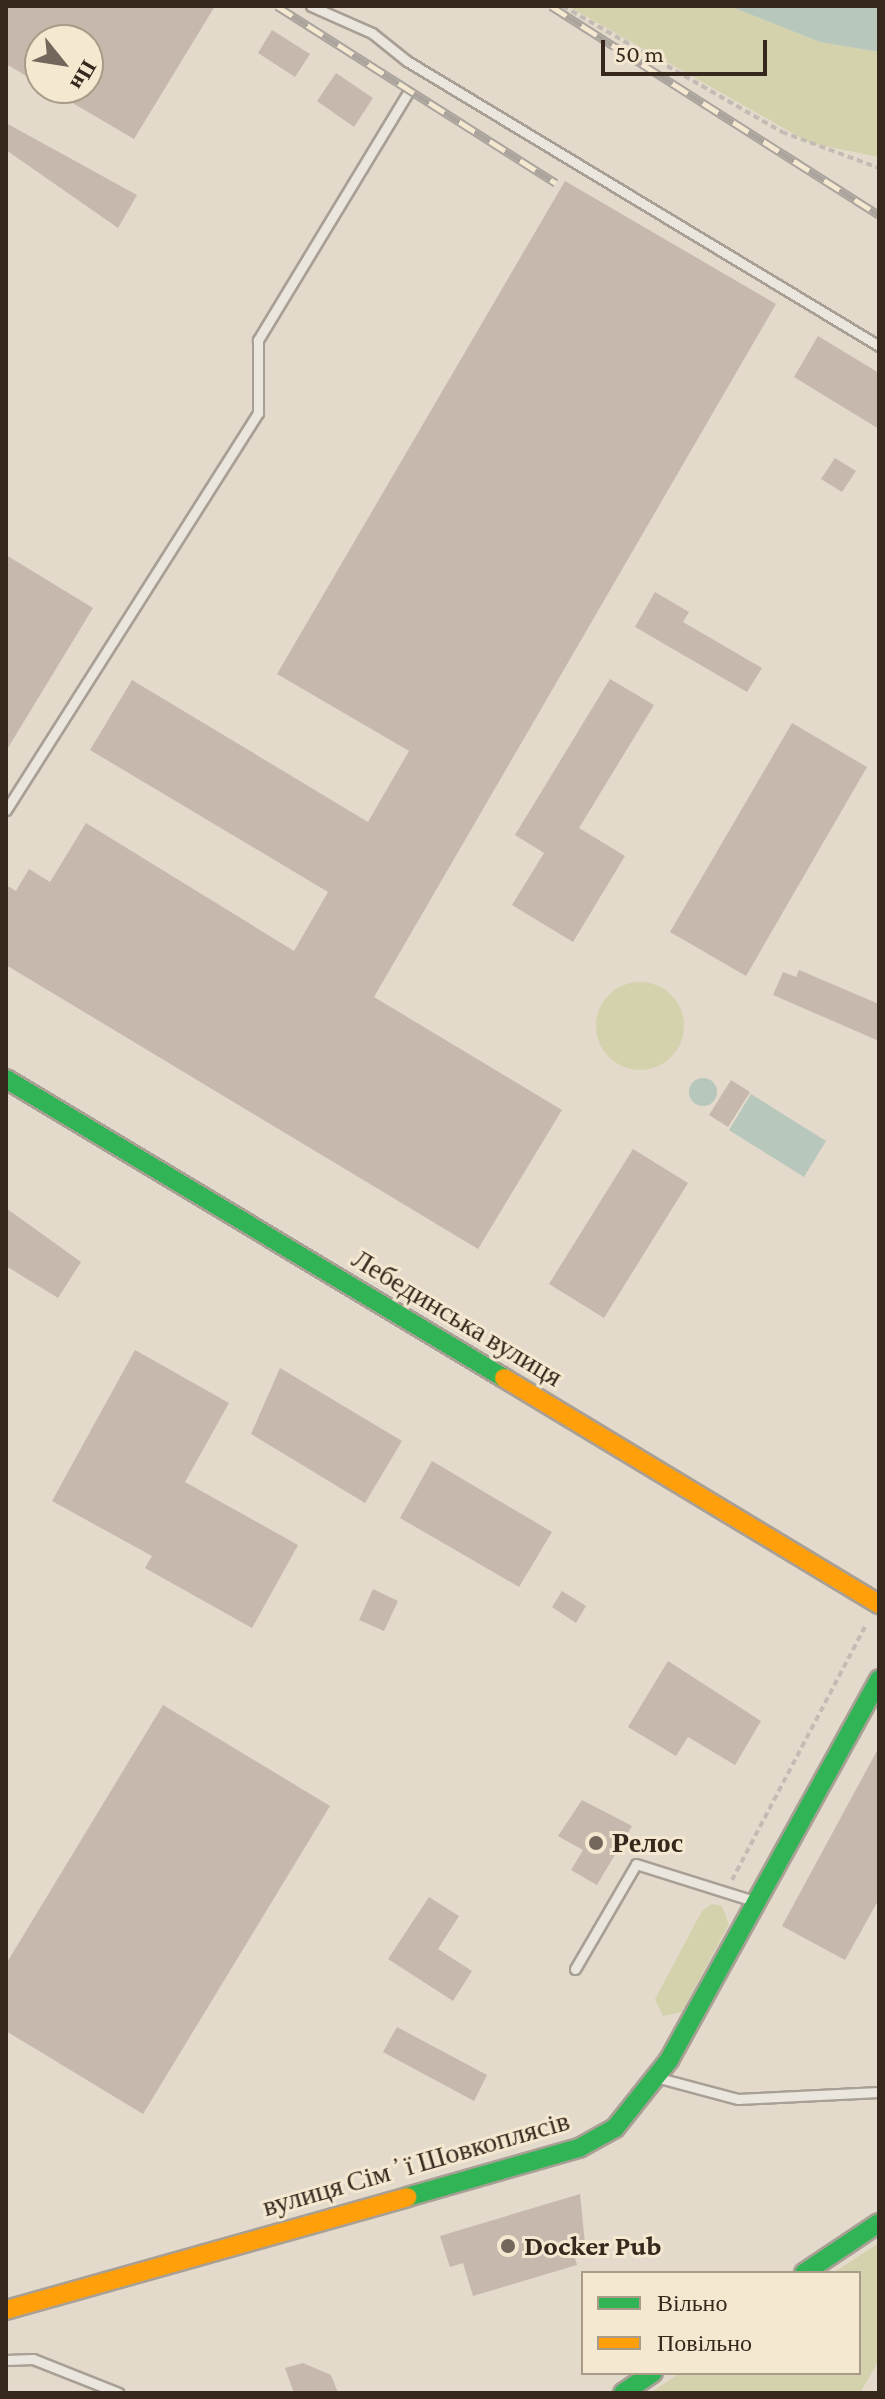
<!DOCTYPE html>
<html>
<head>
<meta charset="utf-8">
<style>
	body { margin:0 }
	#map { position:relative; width:885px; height:2399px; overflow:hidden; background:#e3dacb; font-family:"Crimson Pro",serif }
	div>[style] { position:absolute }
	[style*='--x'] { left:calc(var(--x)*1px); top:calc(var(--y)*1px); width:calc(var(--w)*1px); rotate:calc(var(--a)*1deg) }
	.green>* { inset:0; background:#d4d1ad }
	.round { border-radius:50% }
	.water>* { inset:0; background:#b7c7bc }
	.building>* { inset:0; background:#c6b8ac }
	.path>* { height:4px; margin-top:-2px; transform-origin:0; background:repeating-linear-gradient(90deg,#c3bcb4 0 6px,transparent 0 10px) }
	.roads { filter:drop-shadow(2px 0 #a89f95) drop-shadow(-2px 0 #a89f95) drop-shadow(0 2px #a89f95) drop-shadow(0 -2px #a89f95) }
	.lane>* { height:9px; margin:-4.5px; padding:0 4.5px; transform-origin:4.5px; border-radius:4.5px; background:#ebe6dd }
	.fast>* { height:18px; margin:-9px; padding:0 9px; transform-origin:9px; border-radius:9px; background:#30b455 }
	.slow>* { height:18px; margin:-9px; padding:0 9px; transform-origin:9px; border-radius:9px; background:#ff9f0a }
	.rail>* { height:9px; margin-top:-4.5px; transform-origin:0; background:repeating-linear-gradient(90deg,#f4e8d0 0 18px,#aaa49d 0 36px); box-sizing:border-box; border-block:2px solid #aaa49d }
	.dots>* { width:22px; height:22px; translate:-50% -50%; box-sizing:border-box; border:4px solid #f4e8d0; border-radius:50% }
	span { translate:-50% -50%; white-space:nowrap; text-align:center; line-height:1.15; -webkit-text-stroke:6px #f4e8d0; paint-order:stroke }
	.street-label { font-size:28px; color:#36281d }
	.poi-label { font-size:28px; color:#36281d; font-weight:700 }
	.left { translate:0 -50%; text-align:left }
	.frame { position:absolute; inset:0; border:8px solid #36281d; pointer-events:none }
	.legend { position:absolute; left:581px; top:2271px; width:280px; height:104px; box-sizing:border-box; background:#f4e8d0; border:2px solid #a89b88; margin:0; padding:10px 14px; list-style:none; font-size:24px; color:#36281d }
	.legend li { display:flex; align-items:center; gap:16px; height:40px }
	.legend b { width:40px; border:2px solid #a89b88 }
	.north { position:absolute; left:24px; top:24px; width:80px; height:80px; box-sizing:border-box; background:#f4e8d0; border:2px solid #a89b88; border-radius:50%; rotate:120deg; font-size:22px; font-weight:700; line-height:32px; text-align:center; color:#36281d }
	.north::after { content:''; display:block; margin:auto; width:28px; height:36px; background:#73665a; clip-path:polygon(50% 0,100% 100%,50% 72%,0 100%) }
	.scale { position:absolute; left:601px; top:40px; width:166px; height:36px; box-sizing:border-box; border:4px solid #36281d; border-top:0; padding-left:10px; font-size:24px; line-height:28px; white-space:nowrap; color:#36281d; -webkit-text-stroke:6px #f4e8d0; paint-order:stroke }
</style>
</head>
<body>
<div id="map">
	<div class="green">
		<div style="clip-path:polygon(568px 6px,729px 6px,820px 42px,879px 52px,879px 157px,810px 143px)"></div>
		<div class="round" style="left:596px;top:982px;width:88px;height:88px"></div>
		<div style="clip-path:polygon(712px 1904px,722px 1906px,729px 1924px,682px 2012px,663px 2016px,655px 1999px,702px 1911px)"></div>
		<div style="clip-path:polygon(879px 2243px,879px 2360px,860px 2393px,650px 2393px,680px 2373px,859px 2373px,859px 2273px,833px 2273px)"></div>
	</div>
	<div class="water">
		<div style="clip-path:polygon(729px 6px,879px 6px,879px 52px,820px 42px)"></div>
		<div class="round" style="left:689px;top:1078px;width:28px;height:28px"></div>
		<div style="clip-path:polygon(751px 1094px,826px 1141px,804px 1177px,729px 1130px)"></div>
	</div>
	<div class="building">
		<div style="clip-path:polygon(6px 6px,215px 6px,134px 139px,47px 88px,88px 88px,88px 40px,40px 40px,40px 84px,6px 64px)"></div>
		<div style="clip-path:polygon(272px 30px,310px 54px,295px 77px,258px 53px)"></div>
		<div style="clip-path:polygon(336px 73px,373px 98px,354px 127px,317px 101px)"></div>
		<div style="clip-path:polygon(6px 123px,137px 195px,118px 228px,6px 150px)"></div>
		<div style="clip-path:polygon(565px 181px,776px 304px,374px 997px,562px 1110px,478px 1249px,6px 965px,6px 885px,16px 891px,29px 869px,50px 882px,86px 823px,294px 951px,328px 892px,90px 750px,132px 680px,368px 822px,409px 751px,277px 674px)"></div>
		<div style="clip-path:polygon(818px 336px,879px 373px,879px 429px,794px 377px)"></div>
		<div style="clip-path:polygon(835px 458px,856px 471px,842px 492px,821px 479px)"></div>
		<div style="clip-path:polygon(6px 555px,93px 608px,6px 751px)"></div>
		<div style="clip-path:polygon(655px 592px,689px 612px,683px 622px,762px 668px,747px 692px,635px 627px)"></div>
		<div style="clip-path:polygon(610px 679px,654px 705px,579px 828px,625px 856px,573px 942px,512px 905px,544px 853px,515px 835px)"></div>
		<div style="clip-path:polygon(792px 723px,867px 767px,746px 976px,670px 932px)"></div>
		<div style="clip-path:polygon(799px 970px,879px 1004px,879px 1041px,773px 995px,783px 972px,796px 977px)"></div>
		<div style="clip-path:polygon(731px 1080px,750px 1092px,728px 1127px,709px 1115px)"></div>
		<div style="clip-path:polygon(633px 1149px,688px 1183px,604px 1318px,549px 1284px)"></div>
		<div style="clip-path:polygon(6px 1208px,81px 1262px,58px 1298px,6px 1266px)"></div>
		<div style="clip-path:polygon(135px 1350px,229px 1403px,185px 1482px,298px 1545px,252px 1628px,145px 1568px,152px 1556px,52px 1501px)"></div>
		<div style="clip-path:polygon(280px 1368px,402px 1441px,365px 1503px,251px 1434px)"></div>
		<div style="clip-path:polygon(432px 1461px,552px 1532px,519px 1587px,400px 1518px)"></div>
		<div style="clip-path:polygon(373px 1589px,398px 1601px,384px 1631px,359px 1620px)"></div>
		<div style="clip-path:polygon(562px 1591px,586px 1606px,576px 1623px,552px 1607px)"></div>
		<div style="clip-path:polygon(668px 1661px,761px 1721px,735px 1765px,688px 1737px,676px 1756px,628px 1727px)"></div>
		<div style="clip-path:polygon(163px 1705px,330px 1806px,143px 2114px,6px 2031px,6px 1964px)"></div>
		<div style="clip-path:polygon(879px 1747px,879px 1899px,845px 1960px,782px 1926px)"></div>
		<div style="clip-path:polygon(582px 1800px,632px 1826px,597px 1885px,571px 1870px,583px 1850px,558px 1836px)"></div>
		<div style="clip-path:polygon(429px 1897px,459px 1916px,438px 1949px,472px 1971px,453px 2001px,388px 1959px)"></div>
		<div style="clip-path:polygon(397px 2027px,487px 2075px,474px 2101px,383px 2052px)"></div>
		<div style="clip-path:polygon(580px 2194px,585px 2244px,572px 2248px,577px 2265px,473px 2296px,463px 2263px,450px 2267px,440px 2236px)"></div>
		<div style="clip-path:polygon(303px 2363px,331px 2375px,338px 2393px,294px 2393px,285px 2368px)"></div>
	</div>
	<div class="path">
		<div style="--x:563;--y:6;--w:253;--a:29.9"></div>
		<div style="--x:782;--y:132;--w:103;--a:20.4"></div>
		<div style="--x:732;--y:1880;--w:286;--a:-62.3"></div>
	</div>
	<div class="roads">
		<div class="lane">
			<div style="--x:311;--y:6;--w:67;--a:23.9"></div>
			<div style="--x:372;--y:33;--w:45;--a:38.7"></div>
			<div style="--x:407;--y:61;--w:551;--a:31.12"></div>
			<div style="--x:6;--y:810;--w:470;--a:-57.6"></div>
			<div style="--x:258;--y:413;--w:73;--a:-90"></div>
			<div style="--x:258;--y:340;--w:288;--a:-58.8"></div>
			<div style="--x:575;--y:1969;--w:121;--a:-59.8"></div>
			<div style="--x:636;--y:1864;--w:124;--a:17.4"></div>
			<div style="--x:659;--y:2078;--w:82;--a:14.9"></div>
			<div style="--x:738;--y:2099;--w:141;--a:-2.8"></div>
			<div style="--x:6;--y:2360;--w:27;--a:-2"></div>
			<div style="--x:33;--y:2359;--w:92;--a:21.6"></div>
		</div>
		<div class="fast">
			<div style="--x:6;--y:1079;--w:581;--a:30.98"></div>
			<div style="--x:407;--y:2197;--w:179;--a:-15.9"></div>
			<div style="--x:579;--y:2148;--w:41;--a:-29.1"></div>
			<div style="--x:615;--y:2128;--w:87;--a:-51.5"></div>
			<div style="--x:669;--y:2060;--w:435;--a:-61.1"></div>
			<div style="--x:804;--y:2273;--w:90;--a:-33.7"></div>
			<div style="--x:623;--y:2393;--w:36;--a:-34"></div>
		</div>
		<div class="slow">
			<div style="--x:504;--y:1378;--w:438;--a:31.1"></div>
			<div style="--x:6;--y:2310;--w:417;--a:-15.7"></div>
		</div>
	</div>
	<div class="rail">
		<div style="--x:277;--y:6;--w:330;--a:32.4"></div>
		<div style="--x:551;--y:6;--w:389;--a:32.5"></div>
	</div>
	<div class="dots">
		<div style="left:596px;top:1843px;background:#73665a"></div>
		<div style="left:508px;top:2246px;background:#73665a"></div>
	</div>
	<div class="street-label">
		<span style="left:457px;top:1318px;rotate:31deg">Лебединська вулиця</span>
		<span style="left:416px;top:2164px;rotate:-16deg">вулиця Сімʼї Шовкоплясів</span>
	</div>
	<div class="poi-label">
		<span class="left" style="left:612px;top:1843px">Релос</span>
		<span class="left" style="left:524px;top:2246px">Docker Pub</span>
	</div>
	<div class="frame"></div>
	<ul class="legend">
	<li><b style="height:10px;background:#30b455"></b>Вільно</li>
	<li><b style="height:10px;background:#ff9f0a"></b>Повільно</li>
	</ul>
	<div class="north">Пн</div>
	<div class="scale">50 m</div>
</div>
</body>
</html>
